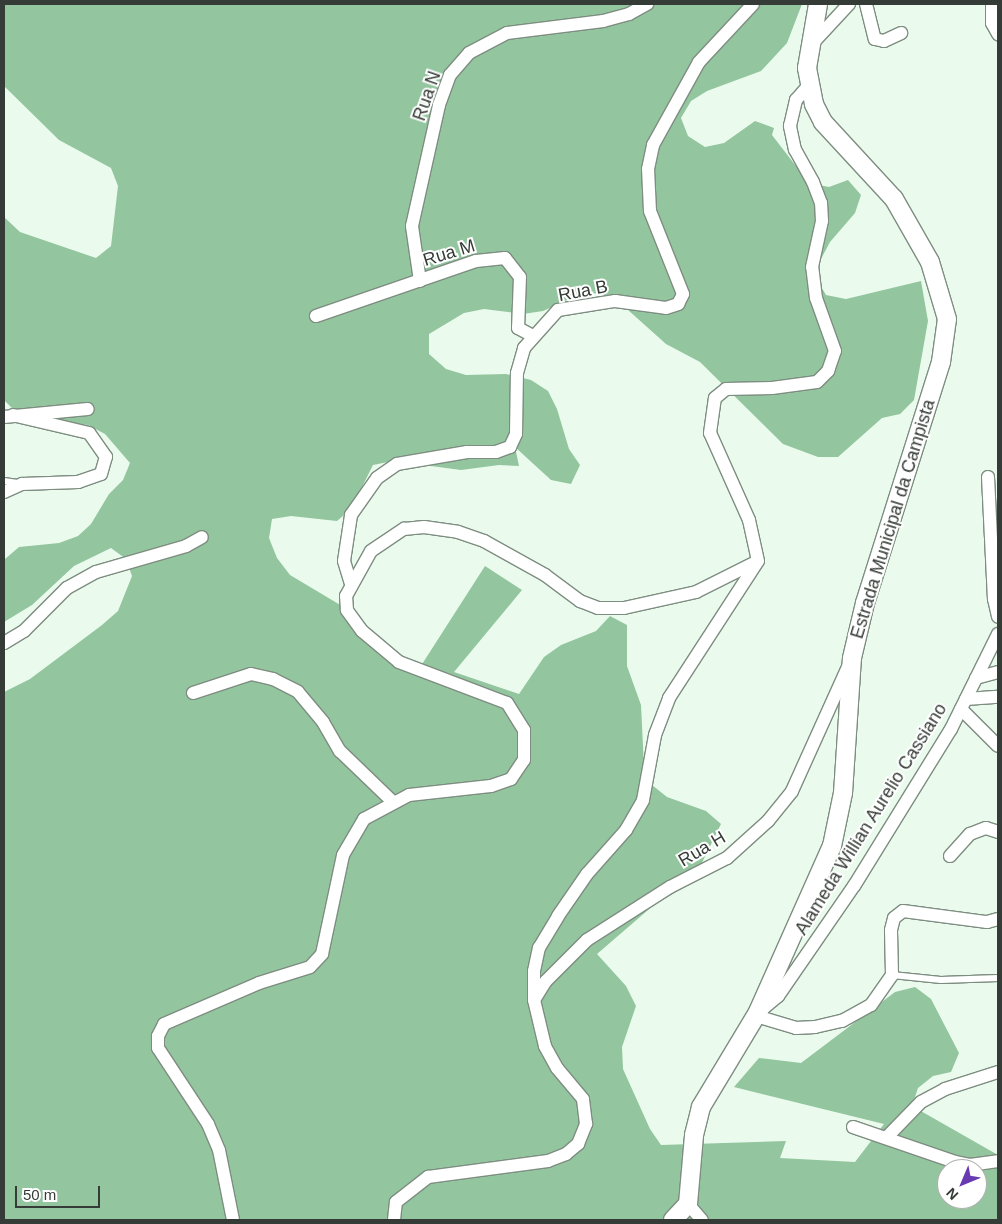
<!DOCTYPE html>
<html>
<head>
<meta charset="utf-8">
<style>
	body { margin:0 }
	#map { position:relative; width:1002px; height:1224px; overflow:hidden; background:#eafbed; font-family:Helvetica,sans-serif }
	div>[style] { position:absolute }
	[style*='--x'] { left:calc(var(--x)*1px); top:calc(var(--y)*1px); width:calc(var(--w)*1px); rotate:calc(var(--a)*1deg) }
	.forest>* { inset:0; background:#93c59e }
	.roads { filter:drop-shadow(1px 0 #7e8d81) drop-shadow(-1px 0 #7e8d81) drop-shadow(0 1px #7e8d81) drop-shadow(0 -1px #7e8d81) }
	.lane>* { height:6px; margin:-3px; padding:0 3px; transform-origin:3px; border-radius:3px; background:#fff }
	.street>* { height:12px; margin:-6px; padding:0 6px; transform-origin:6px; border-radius:6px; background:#fff }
	.secondary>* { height:18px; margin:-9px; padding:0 9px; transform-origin:9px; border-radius:9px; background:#fff }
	span { translate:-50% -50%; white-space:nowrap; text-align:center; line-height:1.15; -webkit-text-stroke:4px #fff; paint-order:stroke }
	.street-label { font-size:18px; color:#353b36 }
	.frame { position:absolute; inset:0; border:5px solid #353b36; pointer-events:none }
	.north { position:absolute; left:937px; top:1159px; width:50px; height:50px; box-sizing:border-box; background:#fff; border:1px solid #aeb1af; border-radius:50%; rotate:225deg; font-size:14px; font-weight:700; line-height:20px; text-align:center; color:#353b36 }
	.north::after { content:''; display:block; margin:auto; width:18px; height:22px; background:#683bb2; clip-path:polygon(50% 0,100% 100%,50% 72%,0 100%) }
	.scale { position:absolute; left:15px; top:1186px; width:85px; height:22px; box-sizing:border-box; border:2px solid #353b36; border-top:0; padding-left:6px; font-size:15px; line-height:18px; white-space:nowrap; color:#353b36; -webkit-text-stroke:4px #fff; paint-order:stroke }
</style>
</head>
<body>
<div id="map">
	<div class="forest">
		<div style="clip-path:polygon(evenodd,4px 4px,802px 4px,787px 43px,761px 71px,707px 91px,691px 101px,681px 118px,688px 136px,705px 147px,724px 143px,755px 121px,774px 128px,772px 135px,809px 183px,829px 187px,848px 180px,861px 195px,855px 213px,830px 242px,821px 259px,816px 278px,826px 295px,846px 299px,921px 281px,928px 321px,914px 400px,900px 414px,882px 418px,838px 457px,818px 457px,783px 444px,700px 362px,666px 344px,618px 301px,599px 293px,578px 295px,543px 311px,523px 314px,484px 309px,464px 313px,429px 334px,429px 354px,446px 369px,466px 375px,506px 374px,531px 380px,548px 391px,557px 409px,569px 449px,580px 465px,571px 484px,551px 480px,515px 447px,519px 466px,499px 465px,461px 470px,393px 461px,373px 465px,351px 509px,337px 521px,291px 516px,272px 519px,269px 538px,277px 558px,290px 575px,347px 609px,417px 672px,485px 566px,522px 590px,454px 672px,519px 694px,544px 657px,561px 645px,596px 631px,610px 616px,627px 625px,627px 666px,641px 705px,644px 767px,652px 785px,667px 797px,706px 811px,721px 824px,692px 883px,655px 904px,597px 954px,626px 986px,636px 1006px,622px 1047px,623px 1069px,650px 1129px,661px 1145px,786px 1141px,780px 1158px,855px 1162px,884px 1124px,734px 1087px,759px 1058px,801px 1063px,895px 992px,915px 987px,931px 999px,959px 1053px,951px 1072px,933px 1076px,918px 1088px,912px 1106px,998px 1155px,998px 1220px,4px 1220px,4px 692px,30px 679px,102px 625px,118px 611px,132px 576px,126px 559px,111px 548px,74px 566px,32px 605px,4px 622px,5px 559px,19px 547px,59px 543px,78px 536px,91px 524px,109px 494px,123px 480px,130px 463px,105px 434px,88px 425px,49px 421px,13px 409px,4px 400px,4px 217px,20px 232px,96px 258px,111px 246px,118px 186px,111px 168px,59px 140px,4px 86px,4px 4px,947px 1169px,977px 1169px,977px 1199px,947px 1199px,947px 1169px)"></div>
	</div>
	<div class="roads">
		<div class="lane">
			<div style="--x:4;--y:481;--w:14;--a:8"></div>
			<div style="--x:892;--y:975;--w:49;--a:5.8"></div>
			<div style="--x:941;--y:980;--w:57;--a:-2"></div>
		</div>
		<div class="street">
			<div style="--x:866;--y:4;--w:36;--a:76"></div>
			<div style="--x:875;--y:39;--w:9;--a:13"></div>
			<div style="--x:884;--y:41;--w:19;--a:-25"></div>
			<div style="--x:992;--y:4;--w:19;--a:90"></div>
			<div style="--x:992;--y:23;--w:13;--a:61"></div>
			<div style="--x:811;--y:45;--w:56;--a:-47.2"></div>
			<div style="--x:420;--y:281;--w:56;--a:-98.3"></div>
			<div style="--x:412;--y:226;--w:124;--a:-77.4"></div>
			<div style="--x:439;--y:105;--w:32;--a:-70"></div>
			<div style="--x:450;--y:75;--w:29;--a:-49"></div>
			<div style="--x:469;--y:53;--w:43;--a:-27.8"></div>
			<div style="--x:507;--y:33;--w:97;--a:-7.1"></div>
			<div style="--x:603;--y:21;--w:27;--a:-15"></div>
			<div style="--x:629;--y:14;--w:21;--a:-29"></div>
			<div style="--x:316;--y:316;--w:169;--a:-19"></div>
			<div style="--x:476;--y:261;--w:29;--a:-6"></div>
			<div style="--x:505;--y:258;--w:24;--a:52"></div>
			<div style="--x:520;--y:277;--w:51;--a:92.2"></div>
			<div style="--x:518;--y:328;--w:17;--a:28"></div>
			<div style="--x:4;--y:417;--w:84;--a:-5.4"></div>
			<div style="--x:988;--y:477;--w:122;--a:87.2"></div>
			<div style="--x:994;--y:599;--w:18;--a:77"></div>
			<div style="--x:4;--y:492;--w:20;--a:-24"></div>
			<div style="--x:22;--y:484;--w:56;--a:-2"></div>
			<div style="--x:78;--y:482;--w:24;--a:-19"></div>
			<div style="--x:101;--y:474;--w:18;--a:-74"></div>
			<div style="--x:106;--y:457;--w:29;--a:-125"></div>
			<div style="--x:89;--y:433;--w:78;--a:-166.7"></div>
			<div style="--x:351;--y:584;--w:24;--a:-107"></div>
			<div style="--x:344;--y:561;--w:47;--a:-81.3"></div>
			<div style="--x:351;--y:515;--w:45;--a:-54.9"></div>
			<div style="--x:377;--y:478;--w:24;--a:-35"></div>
			<div style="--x:397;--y:464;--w:71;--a:-9.7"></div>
			<div style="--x:467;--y:452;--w:29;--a:0"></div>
			<div style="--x:496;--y:452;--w:15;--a:-20"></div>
			<div style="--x:510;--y:447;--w:14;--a:-65"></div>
			<div style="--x:516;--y:434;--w:61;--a:-89.1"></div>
			<div style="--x:517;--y:373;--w:26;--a:-74"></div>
			<div style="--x:524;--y:348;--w:51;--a:-48.2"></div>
			<div style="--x:558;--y:310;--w:58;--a:-9"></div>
			<div style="--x:615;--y:301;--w:51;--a:7.8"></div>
			<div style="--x:666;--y:308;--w:13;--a:-18"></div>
			<div style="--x:678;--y:304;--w:11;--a:-63"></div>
			<div style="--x:683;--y:294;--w:89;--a:-111.7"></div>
			<div style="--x:650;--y:211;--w:42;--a:-92.7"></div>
			<div style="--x:648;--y:169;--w:25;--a:-78"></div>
			<div style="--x:653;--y:145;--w:95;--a:-61"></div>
			<div style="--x:699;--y:62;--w:79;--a:-47"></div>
			<div style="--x:4;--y:643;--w:23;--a:-31"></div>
			<div style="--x:24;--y:631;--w:61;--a:-45"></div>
			<div style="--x:67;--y:588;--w:33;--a:-29"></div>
			<div style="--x:96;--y:572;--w:94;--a:-16.1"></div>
			<div style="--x:186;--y:546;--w:18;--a:-29"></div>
			<div style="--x:976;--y:678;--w:23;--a:-15"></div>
			<div style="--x:193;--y:693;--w:61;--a:-18.1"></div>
			<div style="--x:251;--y:674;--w:23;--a:13"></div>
			<div style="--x:273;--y:679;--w:28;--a:27"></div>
			<div style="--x:298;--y:692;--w:39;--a:50"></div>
			<div style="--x:323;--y:722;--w:34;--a:60"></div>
			<div style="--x:340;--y:751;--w:74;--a:43.9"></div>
			<div style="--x:966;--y:699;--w:32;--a:-4"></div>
			<div style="--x:961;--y:709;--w:52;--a:45"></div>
			<div style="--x:950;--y:856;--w:30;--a:-48"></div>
			<div style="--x:970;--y:834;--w:17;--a:-21"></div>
			<div style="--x:986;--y:828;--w:13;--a:18"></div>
			<div style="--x:534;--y:1000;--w:22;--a:-58"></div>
			<div style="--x:546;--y:981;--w:58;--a:-45"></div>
			<div style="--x:587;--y:940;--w:98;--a:-32.6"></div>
			<div style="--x:670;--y:887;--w:64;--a:-27"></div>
			<div style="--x:727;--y:858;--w:55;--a:-42.1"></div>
			<div style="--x:768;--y:821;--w:38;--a:-51"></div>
			<div style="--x:792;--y:791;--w:136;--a:-65.7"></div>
			<div style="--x:759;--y:1012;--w:25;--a:-40"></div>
			<div style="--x:778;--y:996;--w:134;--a:-55.4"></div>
			<div style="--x:854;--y:886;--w:185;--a:-58.3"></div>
			<div style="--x:951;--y:729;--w:106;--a:-63.7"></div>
			<div style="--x:756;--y:1016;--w:42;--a:16.7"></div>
			<div style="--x:796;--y:1028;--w:19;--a:-3"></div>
			<div style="--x:815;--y:1027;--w:28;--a:-13"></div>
			<div style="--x:842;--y:1021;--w:33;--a:-29"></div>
			<div style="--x:871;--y:1005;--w:37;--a:-55"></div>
			<div style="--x:892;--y:975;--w:45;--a:-91.3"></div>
			<div style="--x:891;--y:930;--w:12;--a:-76"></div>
			<div style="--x:894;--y:918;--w:11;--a:-38"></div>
			<div style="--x:903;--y:911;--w:85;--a:7.5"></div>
			<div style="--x:987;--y:922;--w:11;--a:-15"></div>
			<div style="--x:853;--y:1127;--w:108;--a:18.9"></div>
			<div style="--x:955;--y:1162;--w:15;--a:11"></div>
			<div style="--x:970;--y:1165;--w:28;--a:-8"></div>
			<div style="--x:886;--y:1138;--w:50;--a:-45.8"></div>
			<div style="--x:921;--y:1102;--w:27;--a:-28"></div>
			<div style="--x:945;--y:1089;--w:56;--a:-17.8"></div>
			<div style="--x:688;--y:1204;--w:21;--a:49"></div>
			<div style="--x:233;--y:1220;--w:71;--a:-101.3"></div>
			<div style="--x:219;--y:1150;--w:28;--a:-113"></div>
			<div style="--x:208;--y:1124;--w:91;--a:-123.3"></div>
			<div style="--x:158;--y:1048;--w:12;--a:-90"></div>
			<div style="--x:158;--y:1036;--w:13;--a:-63"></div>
			<div style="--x:164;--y:1024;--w:103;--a:-23.3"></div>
			<div style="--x:259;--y:983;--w:53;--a:-17.4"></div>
			<div style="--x:310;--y:967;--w:18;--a:-47"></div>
			<div style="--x:322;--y:954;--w:101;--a:-78"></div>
			<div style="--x:343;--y:855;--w:42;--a:-59.7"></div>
			<div style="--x:364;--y:819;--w:51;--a:-28.1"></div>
			<div style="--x:409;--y:795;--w:82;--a:-6.3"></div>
			<div style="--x:491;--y:786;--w:21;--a:-19"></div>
			<div style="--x:511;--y:779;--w:23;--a:-56"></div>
			<div style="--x:524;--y:760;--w:30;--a:-90"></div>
			<div style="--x:524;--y:730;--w:32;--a:-122"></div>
			<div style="--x:507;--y:703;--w:116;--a:-159.2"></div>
			<div style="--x:399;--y:662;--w:48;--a:-140"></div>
			<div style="--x:362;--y:631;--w:26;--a:-126"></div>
			<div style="--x:347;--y:610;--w:14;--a:-94"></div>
			<div style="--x:346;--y:596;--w:51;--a:-60.9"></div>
			<div style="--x:371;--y:551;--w:40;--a:-34"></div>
			<div style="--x:404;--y:529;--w:20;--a:-6"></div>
			<div style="--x:424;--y:527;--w:34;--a:8"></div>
			<div style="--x:458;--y:532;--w:28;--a:19"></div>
			<div style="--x:484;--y:541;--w:70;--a:29.1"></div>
			<div style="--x:545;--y:575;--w:44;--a:36.6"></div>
			<div style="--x:580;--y:601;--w:19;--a:21"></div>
			<div style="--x:598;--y:608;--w:26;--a:0"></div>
			<div style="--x:624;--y:608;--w:74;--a:-12.5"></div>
			<div style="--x:696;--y:592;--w:67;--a:-26.6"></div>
			<div style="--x:394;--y:1220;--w:18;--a:-84"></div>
			<div style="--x:396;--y:1202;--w:41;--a:-38"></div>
			<div style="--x:428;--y:1177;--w:121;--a:-7.6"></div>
			<div style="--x:548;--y:1161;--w:19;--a:-21"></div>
			<div style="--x:566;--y:1154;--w:16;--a:-40"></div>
			<div style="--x:578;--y:1144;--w:22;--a:-68"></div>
			<div style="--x:586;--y:1124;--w:25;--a:-97"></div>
			<div style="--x:583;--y:1099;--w:40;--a:-130"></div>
			<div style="--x:557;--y:1068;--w:25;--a:-119"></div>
			<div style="--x:545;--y:1046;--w:47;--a:-103.4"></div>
			<div style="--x:534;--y:1000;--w:29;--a:-90"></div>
			<div style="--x:534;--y:971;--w:24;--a:-78"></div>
			<div style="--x:539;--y:948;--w:37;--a:-59"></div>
			<div style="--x:558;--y:916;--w:51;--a:-55.4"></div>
			<div style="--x:587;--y:874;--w:59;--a:-48.4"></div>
			<div style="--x:626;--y:830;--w:34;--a:-60"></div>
			<div style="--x:643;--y:800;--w:66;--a:-79.5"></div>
			<div style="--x:655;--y:735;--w:40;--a:-69"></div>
			<div style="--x:669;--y:698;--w:163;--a:-57"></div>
			<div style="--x:758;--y:561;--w:42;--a:-102.4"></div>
			<div style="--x:749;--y:520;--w:95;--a:-114.1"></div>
			<div style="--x:710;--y:433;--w:35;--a:-82"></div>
			<div style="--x:715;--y:398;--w:14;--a:-39"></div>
			<div style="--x:726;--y:389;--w:46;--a:-1.2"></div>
			<div style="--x:772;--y:388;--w:45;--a:-7.6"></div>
			<div style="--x:817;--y:382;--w:16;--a:-45"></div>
			<div style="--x:828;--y:371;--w:21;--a:-71"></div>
			<div style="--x:835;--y:351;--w:56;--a:-109.7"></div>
			<div style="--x:816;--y:298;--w:31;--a:-97"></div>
			<div style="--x:812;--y:267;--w:47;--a:-77.7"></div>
			<div style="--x:822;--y:221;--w:18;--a:-93"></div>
			<div style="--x:821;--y:203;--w:22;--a:-111"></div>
			<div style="--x:813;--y:182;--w:37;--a:-119"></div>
			<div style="--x:795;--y:150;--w:25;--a:-102"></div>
			<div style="--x:790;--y:126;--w:27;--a:-77"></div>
			<div style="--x:796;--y:100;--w:20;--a:-49"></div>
		</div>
		<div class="secondary">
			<div style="--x:673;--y:1220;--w:22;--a:-47"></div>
			<div style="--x:688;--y:1204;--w:69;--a:-85"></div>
			<div style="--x:694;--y:1135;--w:29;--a:-76"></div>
			<div style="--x:701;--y:1107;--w:111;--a:-59"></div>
			<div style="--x:758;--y:1012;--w:182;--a:-66"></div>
			<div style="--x:832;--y:846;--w:54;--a:-78.3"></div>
			<div style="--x:843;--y:793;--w:135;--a:-86.2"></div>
			<div style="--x:852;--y:658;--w:57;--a:-76.7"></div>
			<div style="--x:865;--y:603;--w:253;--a:-72.5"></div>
			<div style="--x:941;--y:362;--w:43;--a:-82.1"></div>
			<div style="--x:947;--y:319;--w:59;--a:-106.6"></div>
			<div style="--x:930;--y:262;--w:73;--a:-119.7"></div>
			<div style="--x:894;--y:199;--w:105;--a:-132.7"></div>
			<div style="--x:823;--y:122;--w:20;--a:-117"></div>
			<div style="--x:814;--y:104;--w:37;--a:-101"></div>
			<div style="--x:807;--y:68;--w:65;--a:-80.2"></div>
		</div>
	</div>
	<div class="street-label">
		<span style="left:427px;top:96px;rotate:-71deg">Rua N</span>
		<span style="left:449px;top:253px;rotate:-17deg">Rua M</span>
		<span style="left:583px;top:291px;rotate:-11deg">Rua B</span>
		<span style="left:893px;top:519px;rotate:-73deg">Estrada Municipal da Campista</span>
		<span style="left:871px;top:819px;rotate:-58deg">Alameda Willian Aurelio Cassiano</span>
		<span style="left:702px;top:849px;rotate:-31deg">Rua H</span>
	</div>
	<div class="frame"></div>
	<div class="north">N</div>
	<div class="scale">50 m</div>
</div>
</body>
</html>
